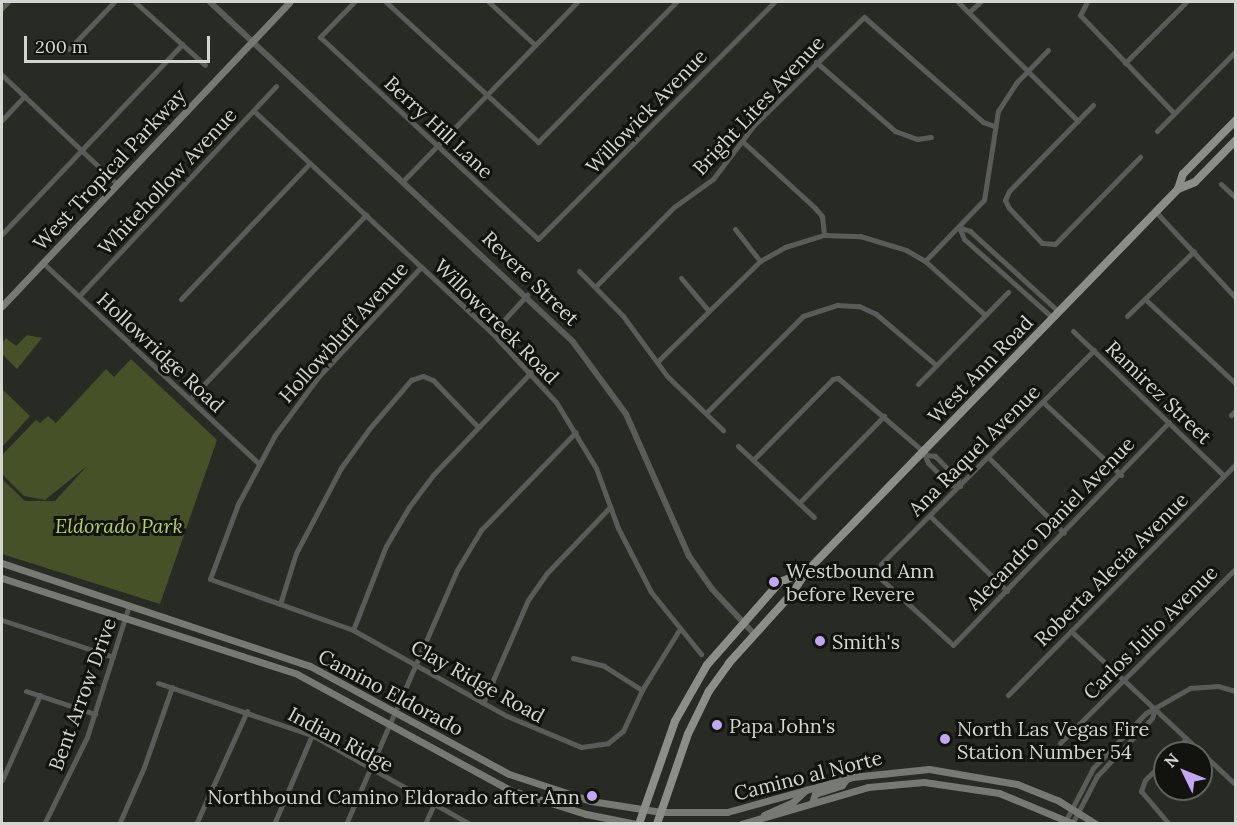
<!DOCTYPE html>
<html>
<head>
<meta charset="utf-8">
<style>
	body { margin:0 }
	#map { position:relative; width:1237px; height:825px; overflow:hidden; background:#282b24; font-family:Lora,serif }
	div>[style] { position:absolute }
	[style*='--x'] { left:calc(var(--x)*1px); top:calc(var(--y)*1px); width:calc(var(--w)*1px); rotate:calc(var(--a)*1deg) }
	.green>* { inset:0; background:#465128 }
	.minor>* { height:5px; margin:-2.5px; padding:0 2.5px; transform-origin:2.5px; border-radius:2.5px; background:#5b5c59 }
	.tertiary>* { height:6px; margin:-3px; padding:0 3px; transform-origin:3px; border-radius:3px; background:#5b5c59 }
	.secondary>* { height:7px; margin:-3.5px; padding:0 3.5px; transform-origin:3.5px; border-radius:3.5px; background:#777973 }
	.primary>* { height:8px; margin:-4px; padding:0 4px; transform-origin:4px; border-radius:4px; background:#8c8f87 }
	.dots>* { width:16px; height:16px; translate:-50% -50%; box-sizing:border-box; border:3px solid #12130f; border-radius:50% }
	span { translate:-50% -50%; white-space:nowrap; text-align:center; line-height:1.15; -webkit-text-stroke:6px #12130f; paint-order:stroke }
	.street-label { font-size:20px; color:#d3d5d0 }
	.park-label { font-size:20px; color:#b3d068; font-style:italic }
	.poi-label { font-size:20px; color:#d3d5d0 }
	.left { translate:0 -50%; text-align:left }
	.right { translate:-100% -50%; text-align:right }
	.frame { position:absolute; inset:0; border:3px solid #d3d5d0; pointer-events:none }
	.north { position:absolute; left:1153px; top:741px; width:60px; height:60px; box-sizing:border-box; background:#12130f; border:2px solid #5f615c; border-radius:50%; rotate:313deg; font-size:16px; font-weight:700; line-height:24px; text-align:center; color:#d3d5d0 }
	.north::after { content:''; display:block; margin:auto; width:21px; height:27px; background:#c4a7f1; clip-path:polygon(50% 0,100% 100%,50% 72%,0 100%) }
	.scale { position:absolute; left:24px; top:36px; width:186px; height:27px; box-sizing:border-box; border:3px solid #d3d5d0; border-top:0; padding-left:8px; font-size:18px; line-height:21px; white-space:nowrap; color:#d3d5d0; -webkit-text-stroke:4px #12130f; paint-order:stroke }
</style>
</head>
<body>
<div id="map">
	<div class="green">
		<div style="clip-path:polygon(27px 335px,42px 338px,17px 369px,2px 354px,2px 343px,6px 338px,16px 346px)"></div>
		<div style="clip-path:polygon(131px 359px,217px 440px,160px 604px,2px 554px,2px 479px,25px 501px,55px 501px,87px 466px,45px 500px,24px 496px,2px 474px,2px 455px,36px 420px,40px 423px,48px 416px,56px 423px,106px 369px,114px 377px)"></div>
		<div style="clip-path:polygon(2px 389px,30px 416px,2px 447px)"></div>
	</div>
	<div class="minor">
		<div style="--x:135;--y:2;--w:94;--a:42"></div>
		<div style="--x:354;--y:2;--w:49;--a:134.2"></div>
		<div style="--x:320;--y:37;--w:297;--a:42.8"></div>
		<div style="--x:538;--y:239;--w:334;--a:-45.1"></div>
		<div style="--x:386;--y:2;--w:207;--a:42.6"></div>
		<div style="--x:538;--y:142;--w:197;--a:-45.4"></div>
		<div style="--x:489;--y:2;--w:63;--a:43.1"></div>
		<div style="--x:958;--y:2;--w:169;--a:44.8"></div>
		<div style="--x:1087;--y:2;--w:15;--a:118"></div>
		<div style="--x:1080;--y:15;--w:136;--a:46.2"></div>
		<div style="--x:2;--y:8;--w:8;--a:-45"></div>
		<div style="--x:969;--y:12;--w:15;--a:-42"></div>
		<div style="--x:69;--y:49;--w:65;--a:-46.2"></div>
		<div style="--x:816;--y:62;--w:105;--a:41.1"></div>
		<div style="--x:895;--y:131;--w:23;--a:20"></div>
		<div style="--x:917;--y:139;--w:14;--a:-8"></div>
		<div style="--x:1125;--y:63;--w:86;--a:-45"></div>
		<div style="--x:2;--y:75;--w:158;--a:43.5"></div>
		<div style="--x:1093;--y:105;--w:120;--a:134.3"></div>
		<div style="--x:1009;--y:191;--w:10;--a:114"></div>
		<div style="--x:1005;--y:200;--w:9;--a:63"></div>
		<div style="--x:1009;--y:208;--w:48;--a:46.7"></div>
		<div style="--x:1042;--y:243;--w:13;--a:4"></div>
		<div style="--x:1055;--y:244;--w:122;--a:-45.7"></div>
		<div style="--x:254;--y:111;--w:325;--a:43"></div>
		<div style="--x:492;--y:333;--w:94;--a:47.2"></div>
		<div style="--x:556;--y:402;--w:77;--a:58.8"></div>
		<div style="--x:596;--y:468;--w:64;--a:69.9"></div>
		<div style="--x:618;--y:528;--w:72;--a:62.7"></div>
		<div style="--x:651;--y:592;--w:80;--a:51.1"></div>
		<div style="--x:2;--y:120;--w:33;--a:-47"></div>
		<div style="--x:1157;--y:131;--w:112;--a:-45.4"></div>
		<div style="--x:742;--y:141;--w:99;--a:42.5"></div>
		<div style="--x:815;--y:208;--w:11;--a:49"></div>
		<div style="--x:822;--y:216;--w:19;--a:84"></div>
		<div style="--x:404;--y:180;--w:248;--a:-45.8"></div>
		<div style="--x:1221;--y:184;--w:21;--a:43"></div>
		<div style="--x:1156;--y:212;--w:117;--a:47.1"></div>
		<div style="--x:959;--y:227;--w:12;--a:20"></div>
		<div style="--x:970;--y:231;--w:120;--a:42.3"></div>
		<div style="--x:959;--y:227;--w:13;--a:67"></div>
		<div style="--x:964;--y:239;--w:119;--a:41.6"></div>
		<div style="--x:735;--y:229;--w:41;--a:52"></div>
		<div style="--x:2;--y:234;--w:262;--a:-46.5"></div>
		<div style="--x:925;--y:261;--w:85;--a:-46"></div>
		<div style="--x:984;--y:200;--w:90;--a:-81.1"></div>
		<div style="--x:998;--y:111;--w:33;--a:-57"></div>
		<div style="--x:1016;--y:83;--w:46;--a:-45.9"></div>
		<div style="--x:43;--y:263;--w:294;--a:42.9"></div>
		<div style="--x:421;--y:267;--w:149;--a:133.1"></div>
		<div style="--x:319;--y:376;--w:74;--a:126.7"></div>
		<div style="--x:275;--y:435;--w:78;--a:118.2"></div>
		<div style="--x:238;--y:504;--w:80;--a:110.5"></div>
		<div style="--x:210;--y:579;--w:152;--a:19.6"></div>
		<div style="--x:353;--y:630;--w:176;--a:29.2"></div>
		<div style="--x:507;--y:716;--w:80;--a:22.7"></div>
		<div style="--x:581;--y:747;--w:27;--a:-8"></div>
		<div style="--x:608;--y:743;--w:19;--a:-39"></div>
		<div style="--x:623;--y:731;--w:45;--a:-65.1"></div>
		<div style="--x:642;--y:690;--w:70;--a:-58.3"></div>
		<div style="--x:579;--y:271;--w:63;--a:45.6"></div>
		<div style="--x:623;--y:316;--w:74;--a:53.7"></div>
		<div style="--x:667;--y:376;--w:78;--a:44"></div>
		<div style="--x:681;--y:278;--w:42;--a:49.8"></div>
		<div style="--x:595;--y:287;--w:112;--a:-45.4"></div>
		<div style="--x:674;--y:207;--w:48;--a:-35.7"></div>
		<div style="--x:713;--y:179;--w:68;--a:-52.8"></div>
		<div style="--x:754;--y:125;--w:154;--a:-44.5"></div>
		<div style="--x:864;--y:17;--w:159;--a:41.4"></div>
		<div style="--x:983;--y:122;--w:12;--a:20"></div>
		<div style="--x:79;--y:296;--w:288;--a:-46.8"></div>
		<div style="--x:181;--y:299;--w:187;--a:-46.5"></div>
		<div style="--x:1145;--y:299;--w:125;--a:43"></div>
		<div style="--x:1127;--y:316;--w:93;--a:-44.1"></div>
		<div style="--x:1073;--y:331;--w:209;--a:43.8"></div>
		<div style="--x:492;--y:333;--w:52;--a:-47.4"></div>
		<div style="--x:1094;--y:350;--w:302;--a:134.9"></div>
		<div style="--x:881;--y:564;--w:14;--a:94"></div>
		<div style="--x:880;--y:578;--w:99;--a:42.5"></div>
		<div style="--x:953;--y:645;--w:310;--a:-45.9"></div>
		<div style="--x:657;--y:362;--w:144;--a:-44.4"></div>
		<div style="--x:760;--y:261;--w:29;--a:-29"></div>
		<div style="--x:785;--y:247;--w:41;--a:-17.1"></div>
		<div style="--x:824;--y:235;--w:36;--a:2"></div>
		<div style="--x:860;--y:236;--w:48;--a:16.9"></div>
		<div style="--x:906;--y:250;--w:22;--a:30"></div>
		<div style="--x:925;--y:261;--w:81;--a:42"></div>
		<div style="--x:918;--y:384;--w:129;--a:-45.6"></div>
		<div style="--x:190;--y:399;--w:255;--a:-46.3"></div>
		<div style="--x:1043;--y:402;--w:107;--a:43.1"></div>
		<div style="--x:706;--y:413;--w:137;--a:-45"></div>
		<div style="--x:803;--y:316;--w:36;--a:-18"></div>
		<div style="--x:837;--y:305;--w:22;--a:3"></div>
		<div style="--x:859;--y:306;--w:19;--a:25"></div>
		<div style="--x:876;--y:314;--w:79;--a:40.4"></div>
		<div style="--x:1231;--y:415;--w:7;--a:-45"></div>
		<div style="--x:738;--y:446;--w:104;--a:43.1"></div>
		<div style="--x:988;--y:457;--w:107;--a:45"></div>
		<div style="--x:753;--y:460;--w:114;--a:-45.4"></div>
		<div style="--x:833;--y:379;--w:5;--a:-11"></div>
		<div style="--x:838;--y:378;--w:112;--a:40.7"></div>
		<div style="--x:923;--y:451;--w:13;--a:67"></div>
		<div style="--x:928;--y:463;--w:32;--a:44"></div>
		<div style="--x:951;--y:485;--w:9;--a:6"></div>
		<div style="--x:960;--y:486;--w:7;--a:-106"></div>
		<div style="--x:958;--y:479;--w:33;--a:-135"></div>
		<div style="--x:935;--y:456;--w:8;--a:-173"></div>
		<div style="--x:799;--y:503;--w:122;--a:-45.7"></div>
		<div style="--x:931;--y:517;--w:106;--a:44.2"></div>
		<div style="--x:280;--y:604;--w:53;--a:-72.6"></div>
		<div style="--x:296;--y:553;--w:96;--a:-62.1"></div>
		<div style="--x:341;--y:468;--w:48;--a:-54.3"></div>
		<div style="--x:369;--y:429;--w:65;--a:-49.4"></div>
		<div style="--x:411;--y:380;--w:13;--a:-18"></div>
		<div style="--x:423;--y:376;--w:11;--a:22"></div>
		<div style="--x:433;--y:380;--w:65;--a:46.2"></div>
		<div style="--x:2;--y:620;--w:117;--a:18.4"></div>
		<div style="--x:353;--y:630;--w:90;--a:-68.6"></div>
		<div style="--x:386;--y:546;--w:45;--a:-59.5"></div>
		<div style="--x:409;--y:507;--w:40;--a:-53"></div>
		<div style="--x:433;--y:475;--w:142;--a:-46.4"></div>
		<div style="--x:1071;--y:631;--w:226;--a:43"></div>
		<div style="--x:573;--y:658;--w:32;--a:14"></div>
		<div style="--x:604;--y:666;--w:45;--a:32.3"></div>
		<div style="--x:158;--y:683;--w:163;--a:18.7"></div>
		<div style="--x:312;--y:735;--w:181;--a:29.4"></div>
		<div style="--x:26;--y:691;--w:73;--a:18.4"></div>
		<div style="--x:1008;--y:695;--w:325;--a:-45.4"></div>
		<div style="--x:483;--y:703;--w:112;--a:-66.4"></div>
		<div style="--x:528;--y:600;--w:32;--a:-55"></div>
		<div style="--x:546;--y:574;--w:93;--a:-46.3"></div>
		<div style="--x:1060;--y:743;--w:248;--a:-44.8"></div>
		<div style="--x:1172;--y:753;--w:20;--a:-45"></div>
		<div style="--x:1165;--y:760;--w:28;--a:135"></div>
		<div style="--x:1145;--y:780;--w:12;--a:110"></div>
		<div style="--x:1141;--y:791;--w:43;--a:49.7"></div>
		<div style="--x:2;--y:780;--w:93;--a:-65.9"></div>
		<div style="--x:44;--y:824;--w:97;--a:-63.7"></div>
		<div style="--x:87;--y:737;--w:139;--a:-72.3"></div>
		<div style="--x:119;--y:824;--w:62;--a:-66.3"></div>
		<div style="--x:144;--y:767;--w:85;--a:-70.7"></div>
		<div style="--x:196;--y:824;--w:124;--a:-65.7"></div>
		<div style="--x:274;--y:824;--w:97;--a:-66.9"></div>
		<div style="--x:346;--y:824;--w:277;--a:-66.4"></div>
		<div style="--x:457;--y:570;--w:47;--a:-59"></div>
		<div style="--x:481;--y:530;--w:136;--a:-45.9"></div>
		<div style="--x:425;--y:824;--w:20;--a:-66"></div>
		<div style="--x:1064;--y:824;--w:63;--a:-62.6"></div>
		<div style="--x:1093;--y:768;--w:76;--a:-46.1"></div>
		<div style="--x:1146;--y:713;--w:51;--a:-29.6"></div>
		<div style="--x:1190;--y:688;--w:28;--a:-4"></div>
		<div style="--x:1218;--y:686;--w:19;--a:16"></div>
		<div style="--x:1072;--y:824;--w:54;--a:-62.5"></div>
		<div style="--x:1097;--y:776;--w:80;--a:-46.5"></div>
		<div style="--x:1152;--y:718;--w:9;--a:-72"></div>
	</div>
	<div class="tertiary">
		<div style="--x:210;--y:2;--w:497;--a:43.1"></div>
		<div style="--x:573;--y:342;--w:89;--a:53.6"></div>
		<div style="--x:626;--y:414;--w:155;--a:66.1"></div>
		<div style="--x:689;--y:556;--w:40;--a:55.1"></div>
		<div style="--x:712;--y:589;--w:63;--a:46.9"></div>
	</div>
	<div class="secondary">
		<div style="--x:2;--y:306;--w:418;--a:-46.6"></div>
		<div style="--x:2;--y:563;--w:325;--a:18.5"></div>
		<div style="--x:310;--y:666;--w:226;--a:28.5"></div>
		<div style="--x:509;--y:774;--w:86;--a:18.2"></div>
		<div style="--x:591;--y:801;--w:71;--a:8.9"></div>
		<div style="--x:661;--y:812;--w:66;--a:0"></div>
		<div style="--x:727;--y:812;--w:130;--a:-15.6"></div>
		<div style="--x:852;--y:777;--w:77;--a:-5.9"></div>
		<div style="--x:929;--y:769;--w:89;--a:9.7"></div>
		<div style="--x:1017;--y:784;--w:45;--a:22"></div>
		<div style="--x:1059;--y:801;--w:44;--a:31.9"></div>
		<div style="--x:2;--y:578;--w:310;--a:18"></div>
		<div style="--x:297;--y:674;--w:243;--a:28.6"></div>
		<div style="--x:510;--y:790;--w:80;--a:17.5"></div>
		<div style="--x:586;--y:814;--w:51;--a:11.3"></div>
		<div style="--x:812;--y:803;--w:9;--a:-72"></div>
		<div style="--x:815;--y:794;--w:28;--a:-18"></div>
		<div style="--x:842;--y:785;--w:10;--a:-53"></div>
		<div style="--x:764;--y:815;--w:32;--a:-24"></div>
		<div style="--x:793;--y:802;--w:18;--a:-43"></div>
		<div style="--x:741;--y:824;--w:132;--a:-16.2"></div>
		<div style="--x:868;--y:787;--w:56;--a:-5.1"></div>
		<div style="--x:924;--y:782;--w:76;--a:8.3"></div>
		<div style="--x:999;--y:793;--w:81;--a:22.5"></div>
	</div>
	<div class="primary">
		<div style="--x:1178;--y:189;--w:16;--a:-72"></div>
		<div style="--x:1183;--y:174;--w:76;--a:-45.5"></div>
		<div style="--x:639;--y:824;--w:109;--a:-70.7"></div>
		<div style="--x:675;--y:721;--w:64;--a:-60.3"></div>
		<div style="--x:707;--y:665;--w:111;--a:-48.7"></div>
		<div style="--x:780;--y:582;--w:27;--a:-22"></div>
		<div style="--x:657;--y:824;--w:95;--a:-71"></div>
		<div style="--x:688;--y:734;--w:48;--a:-64"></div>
		<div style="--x:709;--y:691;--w:34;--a:-54"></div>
		<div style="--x:729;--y:663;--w:97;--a:-47.9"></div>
		<div style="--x:794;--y:591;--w:22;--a:-58"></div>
		<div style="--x:806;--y:572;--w:534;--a:-45.83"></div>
		<div style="--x:1178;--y:189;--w:18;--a:-22"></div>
		<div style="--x:1195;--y:182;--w:59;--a:-45.7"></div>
	</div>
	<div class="dots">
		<div style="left:774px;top:582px;background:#c4a7f1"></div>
		<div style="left:820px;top:641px;background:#c4a7f1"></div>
		<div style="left:717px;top:725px;background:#c4a7f1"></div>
		<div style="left:945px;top:739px;background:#c4a7f1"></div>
		<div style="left:592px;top:796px;background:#c4a7f1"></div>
	</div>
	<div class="street-label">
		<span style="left:758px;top:105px;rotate:-47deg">Bright Lites Avenue</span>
		<span style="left:646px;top:111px;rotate:-46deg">Willowick Avenue</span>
		<span style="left:439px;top:127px;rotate:43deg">Berry Hill Lane</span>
		<span style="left:109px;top:169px;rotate:-47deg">West Tropical Parkway</span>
		<span style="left:167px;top:181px;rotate:-47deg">Whitehollow Avenue</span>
		<span style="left:531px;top:278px;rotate:44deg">Revere Street</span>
		<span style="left:497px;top:321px;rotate:45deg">Willowcreek Road</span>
		<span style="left:343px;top:332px;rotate:-48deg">Hollowbluff Avenue</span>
		<span style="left:161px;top:352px;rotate:43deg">Hollowridge Road</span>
		<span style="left:980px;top:369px;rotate:-46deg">West Ann Road</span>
		<span style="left:1159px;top:392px;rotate:44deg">Ramirez Street</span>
		<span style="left:974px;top:450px;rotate:-45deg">Ana Raquel Avenue</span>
		<span style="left:1050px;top:523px;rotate:-46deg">Alecandro Daniel Avenue</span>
		<span style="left:1111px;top:569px;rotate:-45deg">Roberta Alecia Avenue</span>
		<span style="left:1150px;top:632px;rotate:-45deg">Carlos Julio Avenue</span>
		<span style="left:478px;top:681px;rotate:29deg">Clay Ridge Road</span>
		<span style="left:391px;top:692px;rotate:28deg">Camino Eldorado</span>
		<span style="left:82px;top:694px;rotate:-70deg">Bent Arrow Drive</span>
		<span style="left:341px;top:739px;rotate:28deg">Indian Ridge</span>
		<span style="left:808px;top:775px;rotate:-14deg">Camino al Norte</span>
	</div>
	<div class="park-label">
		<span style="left:119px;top:525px">Eldorado Park</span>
	</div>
	<div class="poi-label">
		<span class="left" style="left:786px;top:582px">Westbound Ann<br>before Revere</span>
		<span class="left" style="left:832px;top:641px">Smith's</span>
		<span class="left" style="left:729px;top:725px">Papa John's</span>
		<span class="left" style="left:957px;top:740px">North Las Vegas Fire<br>Station Number 54</span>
		<span class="right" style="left:580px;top:796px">Northbound Camino Eldorado after Ann</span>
	</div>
	<div class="frame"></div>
	<div class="north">N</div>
	<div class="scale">200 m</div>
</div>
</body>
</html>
